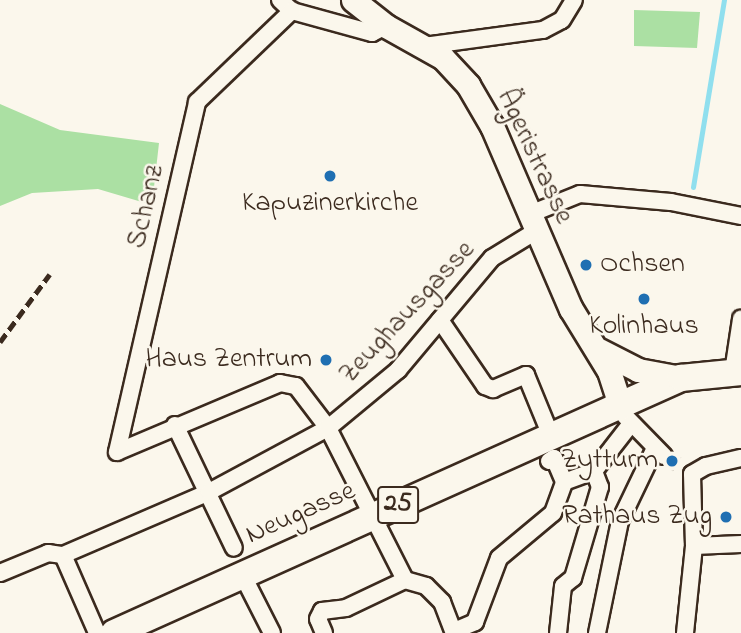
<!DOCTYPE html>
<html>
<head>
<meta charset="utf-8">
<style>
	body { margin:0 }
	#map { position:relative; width:741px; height:633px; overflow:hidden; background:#fbf7ec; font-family:"Indie Flower",sans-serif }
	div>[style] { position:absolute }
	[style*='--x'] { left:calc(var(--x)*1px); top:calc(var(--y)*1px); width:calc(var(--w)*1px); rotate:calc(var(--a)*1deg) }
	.green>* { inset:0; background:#abe0a3 }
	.stream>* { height:5px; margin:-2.5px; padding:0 2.5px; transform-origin:2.5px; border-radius:2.5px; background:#90dfee }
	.street-tunnel>* { height:16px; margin-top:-8px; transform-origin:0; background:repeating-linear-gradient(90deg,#d5cec3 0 16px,transparent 0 24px) }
	.roads { filter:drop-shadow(2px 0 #3b2a1e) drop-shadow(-2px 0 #3b2a1e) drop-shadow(0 2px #3b2a1e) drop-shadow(0 -2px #3b2a1e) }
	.street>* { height:16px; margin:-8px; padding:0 8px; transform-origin:8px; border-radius:8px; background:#fbf7ec }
	.secondary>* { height:23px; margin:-11.5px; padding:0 11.5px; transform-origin:11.5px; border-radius:11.5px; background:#fbf7ec }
	.primary>* { height:26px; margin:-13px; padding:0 13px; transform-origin:13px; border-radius:13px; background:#fbf7ec }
	.rail>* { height:5px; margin-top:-2.5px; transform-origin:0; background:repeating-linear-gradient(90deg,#3b2a1e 0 10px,transparent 0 15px) }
	.dots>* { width:19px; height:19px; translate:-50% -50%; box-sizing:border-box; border:4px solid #fbf7ec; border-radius:50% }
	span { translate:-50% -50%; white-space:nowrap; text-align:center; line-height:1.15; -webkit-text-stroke:5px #fbf7ec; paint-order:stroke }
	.shield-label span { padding:2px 5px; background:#fbf7ec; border:2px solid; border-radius:5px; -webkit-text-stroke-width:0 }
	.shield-label { font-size:26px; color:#3b2a1e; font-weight:700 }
	.street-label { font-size:28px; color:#3b2a1e }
	.poi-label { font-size:28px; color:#3b2a1e }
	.left { translate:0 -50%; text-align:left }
	.right { translate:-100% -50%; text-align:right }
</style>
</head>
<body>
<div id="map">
	<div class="green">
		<div style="clip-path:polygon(634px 10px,700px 12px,697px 48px,634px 46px)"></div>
		<div style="clip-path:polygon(0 104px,60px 130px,159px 143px,152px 205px,98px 189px,32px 193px,0 206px)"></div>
	</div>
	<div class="stream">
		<div style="--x:693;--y:187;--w:190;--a:-80.6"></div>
	</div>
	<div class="street-tunnel">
		<div style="--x:664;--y:456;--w:20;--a:33"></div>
	</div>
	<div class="roads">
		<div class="street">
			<div style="--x:280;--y:0;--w:16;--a:43"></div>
			<div style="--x:292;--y:11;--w:83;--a:15.4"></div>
			<div style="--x:372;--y:33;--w:16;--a:-27"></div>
			<div style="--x:424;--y:46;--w:120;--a:-7.7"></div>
			<div style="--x:543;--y:30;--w:21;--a:-28"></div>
			<div style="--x:562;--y:20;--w:23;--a:-59"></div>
			<div style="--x:530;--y:214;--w:54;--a:-21.8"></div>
			<div style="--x:580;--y:194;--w:91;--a:5"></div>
			<div style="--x:671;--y:202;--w:71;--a:11.3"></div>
			<div style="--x:440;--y:320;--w:80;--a:55.7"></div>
			<div style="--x:485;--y:386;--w:9;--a:21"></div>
			<div style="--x:493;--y:389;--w:36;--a:-23"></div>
			<div style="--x:526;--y:375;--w:66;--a:67.7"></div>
			<div style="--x:733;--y:372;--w:54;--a:-81.4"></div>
			<div style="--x:625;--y:416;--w:56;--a:45.7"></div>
			<div style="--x:175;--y:425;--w:136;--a:64.4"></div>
			<div style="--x:117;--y:452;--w:177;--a:-22.9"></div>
			<div style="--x:280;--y:383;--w:16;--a:11"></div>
			<div style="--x:296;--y:386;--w:53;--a:52.7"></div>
			<div style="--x:328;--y:428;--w:170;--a:63.1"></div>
			<div style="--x:405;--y:580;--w:22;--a:16"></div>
			<div style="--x:426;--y:586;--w:23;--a:45"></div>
			<div style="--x:442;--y:602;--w:33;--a:69"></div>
			<div style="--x:117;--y:452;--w:359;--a:-77.1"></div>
			<div style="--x:197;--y:102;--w:132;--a:-43.8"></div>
			<div style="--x:549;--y:461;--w:6;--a:-31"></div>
			<div style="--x:554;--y:458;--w:26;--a:67"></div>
			<div style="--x:692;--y:474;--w:16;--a:-30"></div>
			<div style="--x:706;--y:466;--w:36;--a:-13"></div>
			<div style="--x:694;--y:546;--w:47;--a:-2.4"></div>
			<div style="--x:63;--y:555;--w:159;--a:-23.3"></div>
			<div style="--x:209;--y:492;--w:135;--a:-28.3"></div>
			<div style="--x:328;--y:428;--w:91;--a:-39.6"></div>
			<div style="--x:398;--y:370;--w:146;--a:-50"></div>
			<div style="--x:492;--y:258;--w:52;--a:-31.5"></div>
			<div style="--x:63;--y:555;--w:85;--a:66.4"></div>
			<div style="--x:0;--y:573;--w:52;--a:-22.6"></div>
			<div style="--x:48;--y:553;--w:15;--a:8"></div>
			<div style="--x:242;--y:574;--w:66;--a:63"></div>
			<div style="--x:454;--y:631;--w:23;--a:-23"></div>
			<div style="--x:475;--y:622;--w:68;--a:-69.4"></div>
			<div style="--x:499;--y:558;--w:70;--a:-39.8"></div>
			<div style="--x:553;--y:513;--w:33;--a:-70"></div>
			<div style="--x:564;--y:482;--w:32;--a:-20"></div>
			<div style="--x:594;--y:471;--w:58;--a:-52"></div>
			<div style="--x:324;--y:633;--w:15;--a:-113"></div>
			<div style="--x:318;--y:619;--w:9;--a:-63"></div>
			<div style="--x:322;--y:611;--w:24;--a:-7"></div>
			<div style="--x:346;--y:608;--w:65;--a:-25.4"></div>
			<div style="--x:558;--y:633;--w:47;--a:-83.9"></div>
			<div style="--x:563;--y:586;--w:13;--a:-39"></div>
			<div style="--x:573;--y:578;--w:95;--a:-73.5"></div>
			<div style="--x:600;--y:487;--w:17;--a:-111"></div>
			<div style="--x:597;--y:633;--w:114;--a:-78.4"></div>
			<div style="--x:620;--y:521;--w:81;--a:-64.4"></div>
			<div style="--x:685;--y:633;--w:87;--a:-84.1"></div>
			<div style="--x:694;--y:546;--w:72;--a:-91.6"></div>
		</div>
		<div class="secondary">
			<div style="--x:353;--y:0;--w:42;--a:38.2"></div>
			<div style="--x:386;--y:26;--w:65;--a:29.3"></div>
			<div style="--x:443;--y:58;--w:37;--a:47"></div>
			<div style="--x:468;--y:85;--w:48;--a:59.7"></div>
			<div style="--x:492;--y:126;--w:199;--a:66.7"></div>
			<div style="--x:571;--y:309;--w:73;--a:58.5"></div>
			<div style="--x:609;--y:371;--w:38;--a:72"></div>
			<div style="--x:599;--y:350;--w:44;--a:27.1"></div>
			<div style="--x:638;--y:370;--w:44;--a:10.5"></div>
		</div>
		<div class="primary">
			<div style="--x:114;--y:633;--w:622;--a:-24.22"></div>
			<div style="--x:681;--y:378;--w:60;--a:-5.7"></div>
		</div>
	</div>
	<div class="rail">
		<div style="--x:0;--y:342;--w:84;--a:-53.7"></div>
	</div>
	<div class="dots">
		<div style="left:330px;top:176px;background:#1f6fb2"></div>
		<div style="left:586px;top:265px;background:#1f6fb2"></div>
		<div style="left:644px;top:299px;background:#1f6fb2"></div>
		<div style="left:326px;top:360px;background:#1f6fb2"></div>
		<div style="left:672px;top:461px;background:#1f6fb2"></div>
		<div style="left:726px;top:517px;background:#1f6fb2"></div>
	</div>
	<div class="shield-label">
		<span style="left:398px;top:505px">25</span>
	</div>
	<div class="street-label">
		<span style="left:534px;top:157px;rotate:65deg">Ägeristrasse</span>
		<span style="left:147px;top:207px;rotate:-77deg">Schanz</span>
		<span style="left:408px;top:313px;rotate:-47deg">Zeughausgasse</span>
		<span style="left:301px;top:514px;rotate:-24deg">Neugasse</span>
	</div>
	<div class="poi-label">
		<span style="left:330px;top:204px">Kapuzinerkirche</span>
		<span class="left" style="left:600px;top:265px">Ochsen</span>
		<span style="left:644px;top:327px">Kolinhaus</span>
		<span class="right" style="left:312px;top:360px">Haus Zentrum</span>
		<span class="right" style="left:658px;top:461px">Zytturm</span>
		<span class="right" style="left:712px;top:517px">Rathaus Zug</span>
	</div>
</div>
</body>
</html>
